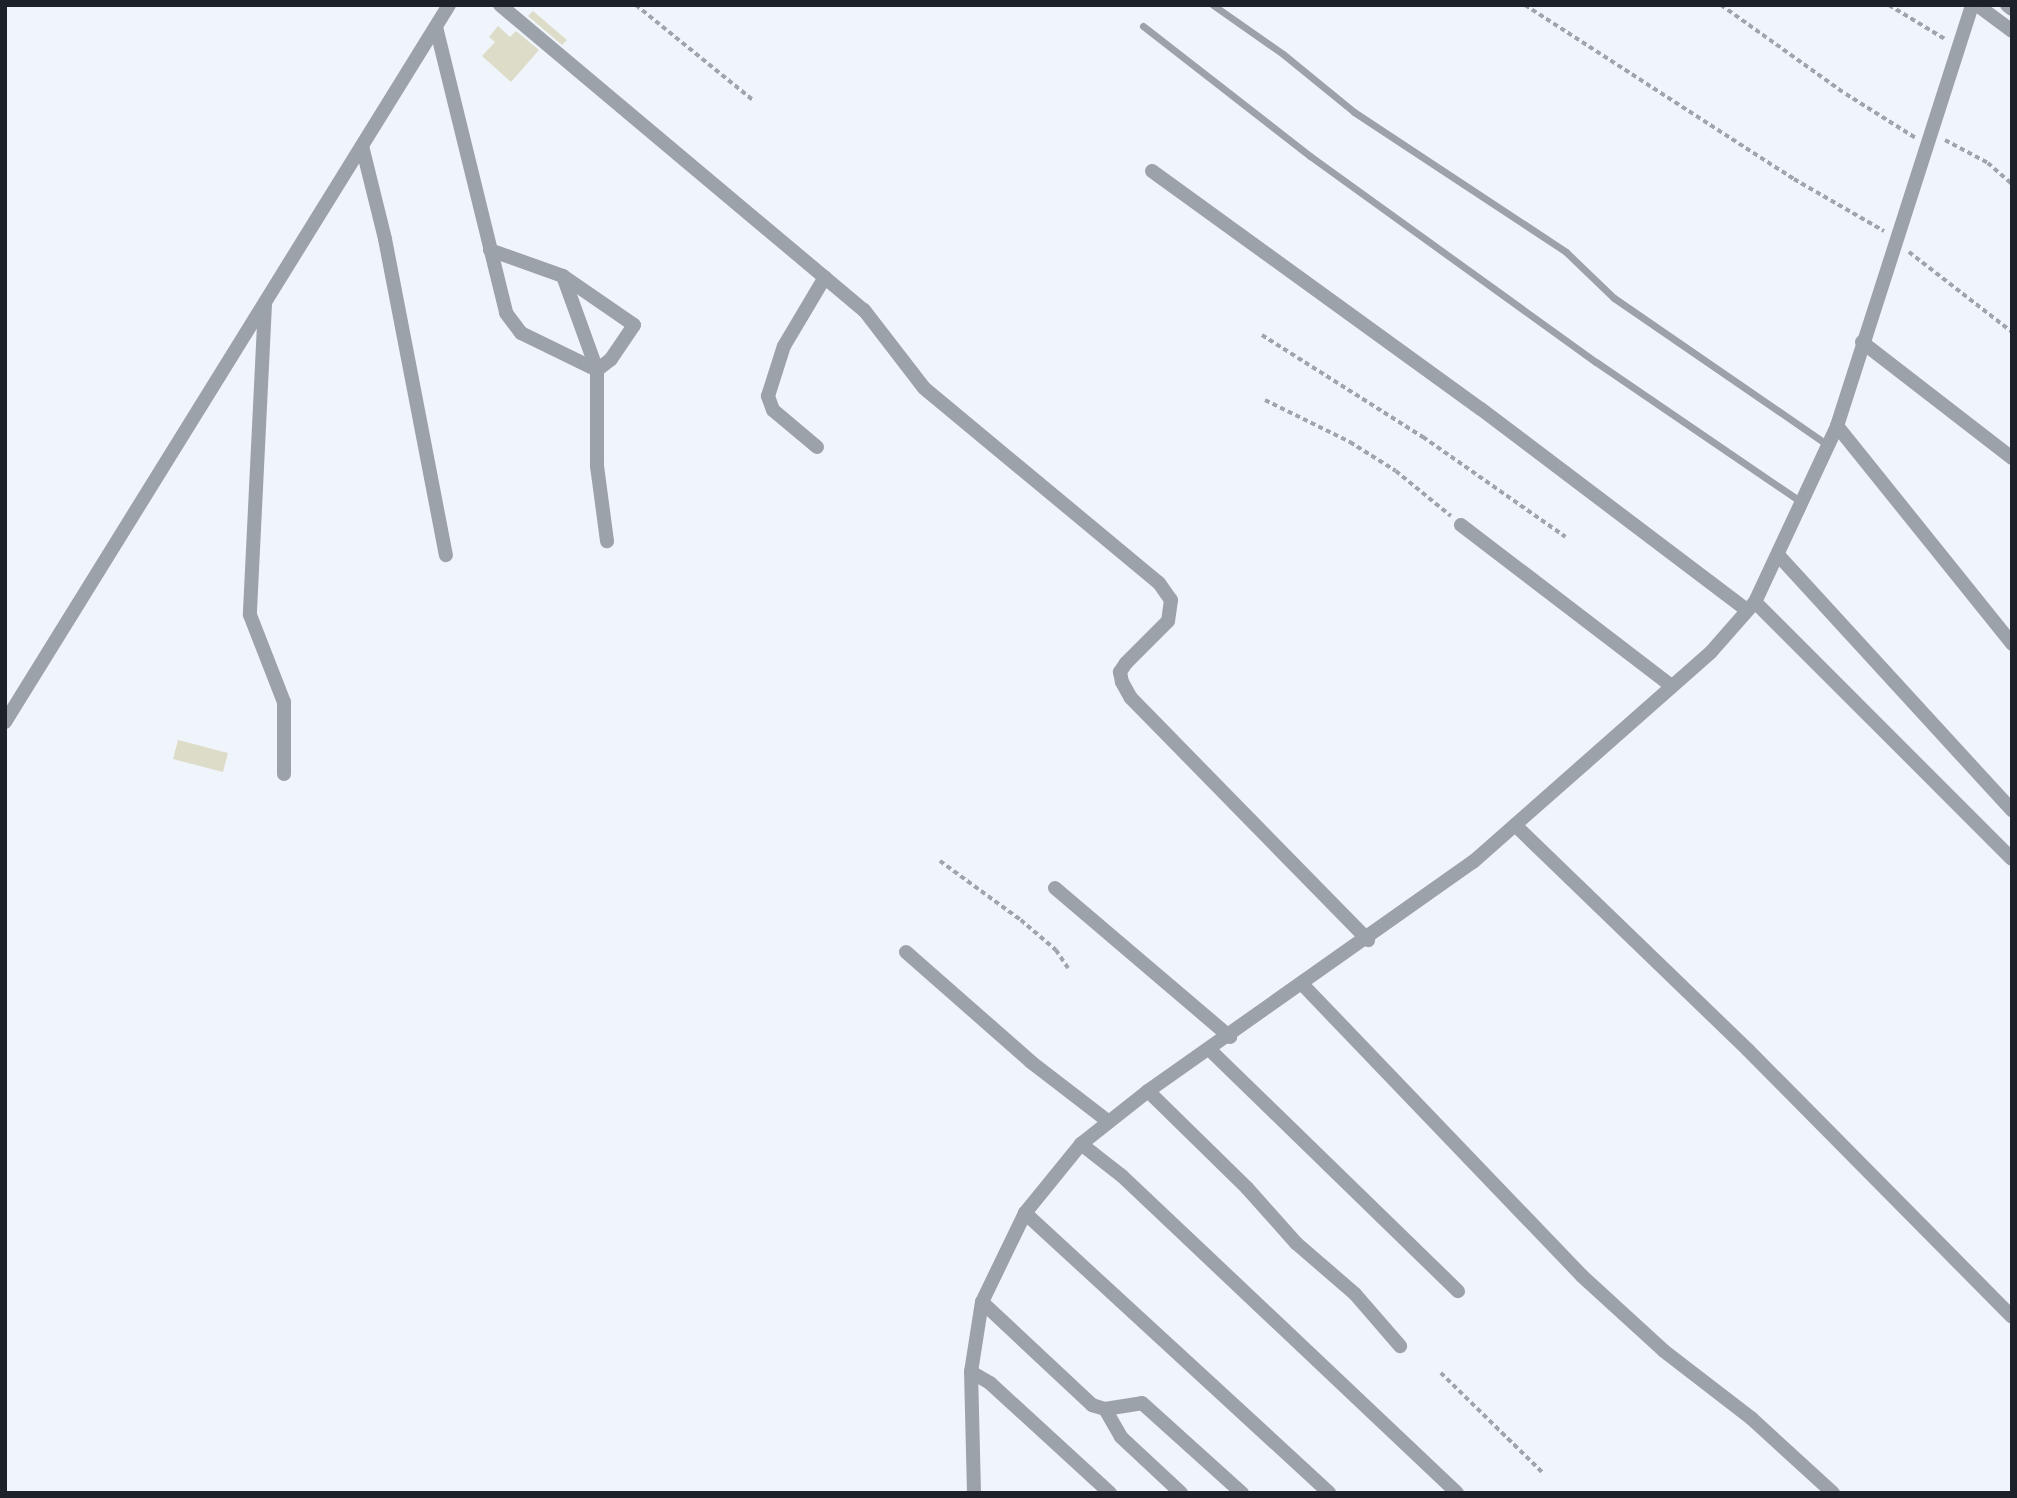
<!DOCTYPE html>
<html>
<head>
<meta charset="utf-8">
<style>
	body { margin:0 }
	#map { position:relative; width:2017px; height:1498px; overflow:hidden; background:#f0f5fc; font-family:"Titillium Web",sans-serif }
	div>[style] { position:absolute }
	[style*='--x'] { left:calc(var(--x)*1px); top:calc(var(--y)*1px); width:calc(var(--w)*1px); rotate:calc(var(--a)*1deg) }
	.building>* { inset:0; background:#dddcc8 }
	.path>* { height:3.5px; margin-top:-1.75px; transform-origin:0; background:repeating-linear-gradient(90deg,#a0a5ac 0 5px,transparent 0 8.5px) }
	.service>* { height:7px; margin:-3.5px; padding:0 3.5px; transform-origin:3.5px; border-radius:3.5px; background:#9ca2a9 }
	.minor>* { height:14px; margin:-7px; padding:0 7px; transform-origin:7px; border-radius:7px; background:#9ca2a9 }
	span { translate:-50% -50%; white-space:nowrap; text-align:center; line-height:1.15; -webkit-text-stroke:7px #fff; paint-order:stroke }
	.frame { position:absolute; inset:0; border:7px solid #1d2228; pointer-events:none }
</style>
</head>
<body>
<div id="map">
	<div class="building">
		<div style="clip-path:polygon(533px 11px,567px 40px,562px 45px,528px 16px)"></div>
		<div style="clip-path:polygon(498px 26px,510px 37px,516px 31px,539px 50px,511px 82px,482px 56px,495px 42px,489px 37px)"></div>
		<div style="clip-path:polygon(178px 740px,228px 753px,223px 772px,173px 759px)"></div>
	</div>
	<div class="path">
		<div style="--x:636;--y:5;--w:151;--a:39.1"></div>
		<div style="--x:1525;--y:5;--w:320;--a:32.9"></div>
		<div style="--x:1794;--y:179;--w:104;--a:30"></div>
		<div style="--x:1721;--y:5;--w:153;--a:35.5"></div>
		<div style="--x:1846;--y:94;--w:83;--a:32.2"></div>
		<div style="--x:1889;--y:5;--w:66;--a:31.3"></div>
		<div style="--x:1945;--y:140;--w:49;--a:28.1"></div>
		<div style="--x:1988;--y:163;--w:32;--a:41"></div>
		<div style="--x:1909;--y:252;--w:130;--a:37.8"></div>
		<div style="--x:1262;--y:335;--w:191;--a:32.4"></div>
		<div style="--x:1423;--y:437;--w:174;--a:35"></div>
		<div style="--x:1265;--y:400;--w:95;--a:26.3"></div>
		<div style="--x:1350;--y:442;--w:54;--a:32.2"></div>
		<div style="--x:1396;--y:471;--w:71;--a:39.3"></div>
		<div style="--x:940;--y:861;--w:100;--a:36.1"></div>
		<div style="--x:1021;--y:920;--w:46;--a:40.6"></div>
		<div style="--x:1056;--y:950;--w:22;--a:56"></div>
		<div style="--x:1441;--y:1373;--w:143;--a:44.4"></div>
	</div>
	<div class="service">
		<div style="--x:1213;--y:5;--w:85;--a:35"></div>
		<div style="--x:1283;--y:54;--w:92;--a:39.2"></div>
		<div style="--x:1354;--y:112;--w:254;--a:33.4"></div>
		<div style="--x:1566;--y:252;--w:66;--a:43.8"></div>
		<div style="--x:1614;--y:298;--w:260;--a:34.5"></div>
		<div style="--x:1143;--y:26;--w:212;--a:37.9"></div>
		<div style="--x:1310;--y:156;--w:352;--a:35.8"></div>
		<div style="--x:1596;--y:362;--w:248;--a:34.3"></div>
	</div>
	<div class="minor">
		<div style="--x:500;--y:5;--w:475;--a:40"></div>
		<div style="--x:864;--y:310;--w:98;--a:52.4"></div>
		<div style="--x:924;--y:388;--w:305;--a:39.7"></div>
		<div style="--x:1159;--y:583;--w:21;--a:55"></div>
		<div style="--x:1171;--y:600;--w:21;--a:98"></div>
		<div style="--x:1168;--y:621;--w:59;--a:135"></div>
		<div style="--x:1126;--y:663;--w:11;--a:124"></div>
		<div style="--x:1120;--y:672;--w:10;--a:79"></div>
		<div style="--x:1122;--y:682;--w:18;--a:61"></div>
		<div style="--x:1131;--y:698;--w:339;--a:45.6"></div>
		<div style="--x:1977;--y:5;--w:44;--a:36.6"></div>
		<div style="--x:2007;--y:5;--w:6;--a:39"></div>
		<div style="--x:436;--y:27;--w:294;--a:76.2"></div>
		<div style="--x:506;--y:313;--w:25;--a:53"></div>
		<div style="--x:521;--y:333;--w:85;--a:26"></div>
		<div style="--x:597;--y:370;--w:18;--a:-38"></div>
		<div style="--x:611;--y:359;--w:41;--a:-55.9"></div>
		<div style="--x:634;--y:325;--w:86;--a:-145.4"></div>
		<div style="--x:362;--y:146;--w:96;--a:76.1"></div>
		<div style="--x:385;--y:239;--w:322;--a:79.1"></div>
		<div style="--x:1152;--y:171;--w:406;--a:35.9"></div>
		<div style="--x:1481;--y:409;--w:333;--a:37.1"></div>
		<div style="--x:490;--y:250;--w:77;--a:19.6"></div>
		<div style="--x:563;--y:276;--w:100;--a:70.1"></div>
		<div style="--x:597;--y:370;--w:96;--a:90"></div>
		<div style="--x:597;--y:466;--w:76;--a:82.4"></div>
		<div style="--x:265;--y:304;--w:311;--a:92.8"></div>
		<div style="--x:250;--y:615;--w:93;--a:68.7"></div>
		<div style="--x:284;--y:702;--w:72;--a:90"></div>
		<div style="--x:1862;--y:342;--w:190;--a:37.7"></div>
		<div style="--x:1837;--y:426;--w:280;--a:51.2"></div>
		<div style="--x:817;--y:447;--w:57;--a:-139.9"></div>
		<div style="--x:773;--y:410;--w:15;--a:-110"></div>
		<div style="--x:768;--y:396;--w:52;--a:-72.3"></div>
		<div style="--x:784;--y:346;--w:80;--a:-59.3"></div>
		<div style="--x:1461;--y:525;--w:263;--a:37.4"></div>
		<div style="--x:1779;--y:556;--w:345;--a:47.5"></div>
		<div style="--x:1755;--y:602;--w:363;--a:45"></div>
		<div style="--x:5;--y:722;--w:843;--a:-58.23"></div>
		<div style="--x:1515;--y:825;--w:324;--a:44"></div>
		<div style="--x:1748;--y:1050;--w:375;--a:45.3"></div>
		<div style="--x:1055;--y:888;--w:230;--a:40.4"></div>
		<div style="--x:906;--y:952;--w:167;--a:41.3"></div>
		<div style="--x:1031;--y:1062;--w:98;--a:37.6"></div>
		<div style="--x:1303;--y:985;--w:403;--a:46.2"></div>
		<div style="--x:1582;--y:1276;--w:111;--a:42.4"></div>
		<div style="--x:1664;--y:1351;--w:110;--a:37.6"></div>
		<div style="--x:1751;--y:1418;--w:111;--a:42.4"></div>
		<div style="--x:1210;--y:1050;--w:346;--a:44.2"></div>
		<div style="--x:1148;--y:1091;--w:139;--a:44.4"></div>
		<div style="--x:1247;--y:1188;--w:74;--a:48.3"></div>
		<div style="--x:1296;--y:1243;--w:78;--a:40.8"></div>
		<div style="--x:1355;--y:1294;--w:69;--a:49.1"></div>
		<div style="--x:1081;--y:1144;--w:52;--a:38"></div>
		<div style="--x:1122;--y:1176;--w:461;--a:43.4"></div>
		<div style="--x:1025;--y:1213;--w:413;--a:42.6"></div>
		<div style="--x:982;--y:1302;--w:151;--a:43.1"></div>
		<div style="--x:1092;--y:1405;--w:14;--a:17"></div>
		<div style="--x:1105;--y:1409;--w:37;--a:-9"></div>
		<div style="--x:1142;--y:1403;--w:135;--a:42"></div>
		<div style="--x:971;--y:1372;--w:22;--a:30"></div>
		<div style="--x:990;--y:1383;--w:163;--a:42.5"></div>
		<div style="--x:1105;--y:1409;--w:32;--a:60"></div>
		<div style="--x:1121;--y:1437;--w:82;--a:43"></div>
		<div style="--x:974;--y:1493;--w:121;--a:-91.4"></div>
		<div style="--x:971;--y:1372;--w:71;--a:-81.1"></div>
		<div style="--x:982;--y:1302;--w:99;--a:-64.2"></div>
		<div style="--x:1025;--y:1213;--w:89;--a:-50.9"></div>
		<div style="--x:1081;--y:1144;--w:85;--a:-38.3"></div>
		<div style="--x:1148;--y:1091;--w:398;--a:-35.2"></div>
		<div style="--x:1473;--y:862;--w:317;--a:-41.4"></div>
		<div style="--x:1711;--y:652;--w:67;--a:-48.7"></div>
		<div style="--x:1755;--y:602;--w:194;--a:-65"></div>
		<div style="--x:1837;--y:426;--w:442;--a:-72.2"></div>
	</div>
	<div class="frame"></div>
</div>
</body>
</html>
